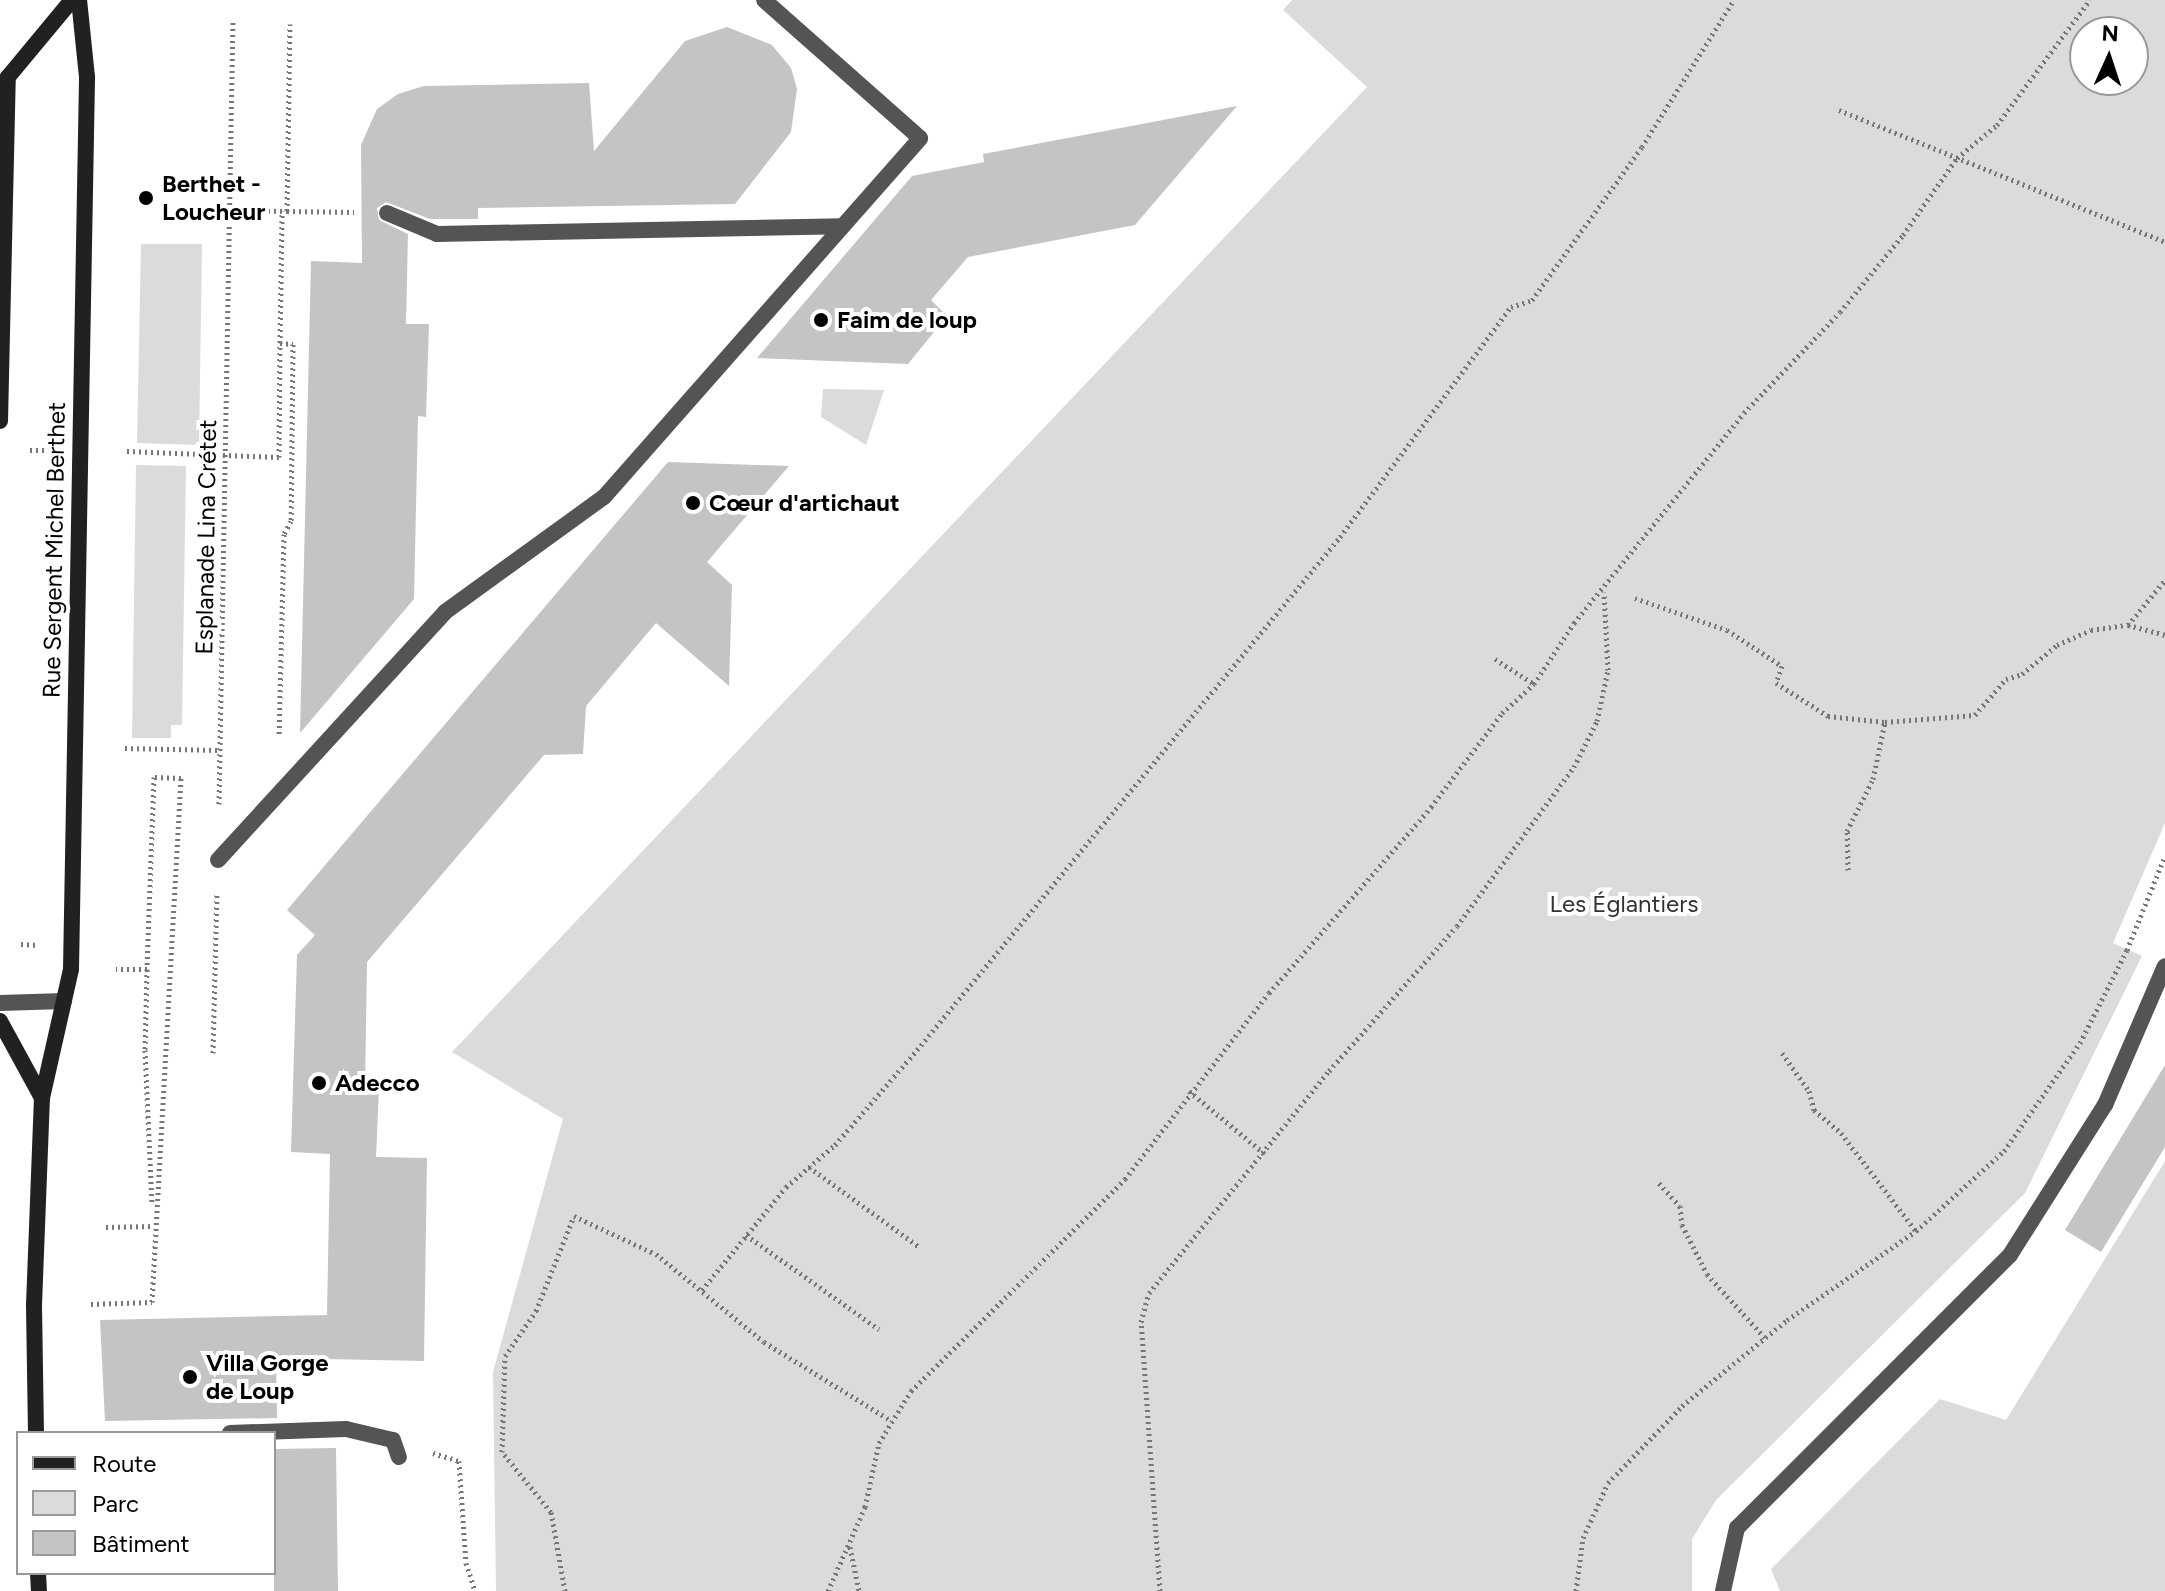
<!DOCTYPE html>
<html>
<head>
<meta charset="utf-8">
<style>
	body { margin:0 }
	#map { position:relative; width:2165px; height:1591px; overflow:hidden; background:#fff; font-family:Figtree,sans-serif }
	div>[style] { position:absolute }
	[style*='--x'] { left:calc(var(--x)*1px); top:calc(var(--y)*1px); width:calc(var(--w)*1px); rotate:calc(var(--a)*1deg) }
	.green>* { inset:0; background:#dbdbdb }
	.building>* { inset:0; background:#c4c4c4 }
	.path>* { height:5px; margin-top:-2.5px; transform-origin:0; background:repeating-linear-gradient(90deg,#767676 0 2px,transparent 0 6px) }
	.service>* { height:16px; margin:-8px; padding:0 8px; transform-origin:8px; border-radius:8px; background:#545454 }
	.secondary>* { height:16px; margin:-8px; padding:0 8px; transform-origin:8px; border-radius:8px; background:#212121 }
	.dots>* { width:22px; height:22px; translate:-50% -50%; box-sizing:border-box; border:4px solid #fff; border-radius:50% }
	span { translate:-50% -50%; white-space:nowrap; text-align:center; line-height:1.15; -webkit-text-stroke:8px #fff; paint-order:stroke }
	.poi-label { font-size:24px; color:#000; font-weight:700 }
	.left { translate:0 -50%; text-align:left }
	.street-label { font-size:24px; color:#000 }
	.park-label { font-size:24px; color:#323232 }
	.legend { position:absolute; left:16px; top:1431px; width:260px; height:144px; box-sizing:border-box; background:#fff; border:2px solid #999; margin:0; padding:10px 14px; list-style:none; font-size:24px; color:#000 }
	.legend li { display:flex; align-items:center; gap:16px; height:40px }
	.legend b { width:40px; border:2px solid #999 }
	.north { position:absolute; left:2069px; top:16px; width:80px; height:80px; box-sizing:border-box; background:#fff; border:2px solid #999; border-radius:50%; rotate:3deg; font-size:22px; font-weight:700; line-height:32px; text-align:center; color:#000 }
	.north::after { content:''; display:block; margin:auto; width:28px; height:36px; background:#000; clip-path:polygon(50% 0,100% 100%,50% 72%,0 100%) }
</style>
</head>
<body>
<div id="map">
	<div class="green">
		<div style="clip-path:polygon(evenodd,1292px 0,2165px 0,2165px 823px,2113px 943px,2142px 956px,2025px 1193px,1716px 1500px,1692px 1539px,1692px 1591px,496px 1591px,493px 1372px,563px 1119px,452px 1052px,1367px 87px,1283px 10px,1292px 0,2085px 32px,2133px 32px,2133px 80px,2085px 80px,2085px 32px)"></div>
		<div style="clip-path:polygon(141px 244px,202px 244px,199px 445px,137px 443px)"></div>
		<div style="clip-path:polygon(823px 389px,884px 390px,866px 445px,821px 417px)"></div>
		<div style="clip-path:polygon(136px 465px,186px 466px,182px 725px,171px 725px,171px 738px,132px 738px)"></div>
		<div style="clip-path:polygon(2165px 1161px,2165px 1591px,1780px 1591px,1771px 1569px,1940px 1399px,2006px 1420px)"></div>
	</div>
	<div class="building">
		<div style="clip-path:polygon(727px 27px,772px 45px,791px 68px,797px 89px,791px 132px,735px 204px,478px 208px,478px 219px,430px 219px,386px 202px,377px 208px,379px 220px,408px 234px,406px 324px,429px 324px,426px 417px,418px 416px,414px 599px,300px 733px,311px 261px,362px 263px,361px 145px,377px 109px,398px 94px,424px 86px,589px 83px,594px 151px,685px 41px)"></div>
		<div style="clip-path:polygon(1237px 106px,1135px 225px,968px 257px,931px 300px,947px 316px,908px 364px,757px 358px,912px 176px,984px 162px,983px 154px)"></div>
		<div style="clip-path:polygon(668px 462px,789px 466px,707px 562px,732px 585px,729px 686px,656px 623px,586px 706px,583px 754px,544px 755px,367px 962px,365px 1087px,379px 1088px,376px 1157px,427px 1158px,424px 1361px,276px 1358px,277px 1418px,105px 1421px,100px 1320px,327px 1315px,330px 1154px,291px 1152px,297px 955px,315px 935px,287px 910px)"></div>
		<div style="clip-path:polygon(2165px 1065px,2165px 1147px,2101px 1252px,2065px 1230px)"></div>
		<div style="clip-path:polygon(336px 1448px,338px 1591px,274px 1591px,274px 1449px)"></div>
	</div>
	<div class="path">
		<div style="--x:1839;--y:110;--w:352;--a:22"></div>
		<div style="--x:232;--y:210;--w:55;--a:1"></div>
		<div style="--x:287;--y:211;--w:187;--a:-89.1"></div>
		<div style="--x:287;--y:211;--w:67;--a:0.9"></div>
		<div style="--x:280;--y:343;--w:132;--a:-89.1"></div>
		<div style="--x:30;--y:450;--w:15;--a:0"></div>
		<div style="--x:127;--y:451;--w:152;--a:2.3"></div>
		<div style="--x:279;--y:457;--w:114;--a:-89.5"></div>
		<div style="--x:280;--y:343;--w:13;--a:4"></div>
		<div style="--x:293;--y:344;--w:177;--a:90.6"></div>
		<div style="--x:291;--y:521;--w:15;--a:118"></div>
		<div style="--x:284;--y:534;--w:203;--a:91.4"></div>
		<div style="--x:1635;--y:598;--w:97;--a:19.2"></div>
		<div style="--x:1727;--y:630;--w:66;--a:33.2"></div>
		<div style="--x:1782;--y:666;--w:18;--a:109"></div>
		<div style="--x:1776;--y:683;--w:62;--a:32.4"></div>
		<div style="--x:1828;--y:716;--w:57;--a:6"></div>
		<div style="--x:1885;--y:722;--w:90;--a:-4.4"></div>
		<div style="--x:1975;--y:715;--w:48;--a:-49.3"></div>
		<div style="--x:2006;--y:679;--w:17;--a:-17"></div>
		<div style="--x:2022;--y:674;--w:45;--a:-39.6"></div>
		<div style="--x:2057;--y:645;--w:37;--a:-24"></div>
		<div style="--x:2091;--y:630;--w:37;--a:-8"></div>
		<div style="--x:2128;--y:625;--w:58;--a:-50.6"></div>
		<div style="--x:2128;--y:625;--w:38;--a:15"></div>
		<div style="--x:1495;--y:659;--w:46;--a:32.7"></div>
		<div style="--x:125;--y:748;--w:94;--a:1.2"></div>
		<div style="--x:219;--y:804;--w:783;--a:-88.98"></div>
		<div style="--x:1848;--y:870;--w:39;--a:-91"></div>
		<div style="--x:1847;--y:831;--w:58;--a:-63.4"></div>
		<div style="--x:1873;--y:779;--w:58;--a:-78.1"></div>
		<div style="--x:21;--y:944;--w:17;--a:3"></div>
		<div style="--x:147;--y:969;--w:81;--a:91.4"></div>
		<div style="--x:145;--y:1050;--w:154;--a:87.4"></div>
		<div style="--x:213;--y:1053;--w:159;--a:-88.6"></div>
		<div style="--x:1782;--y:1053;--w:47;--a:54.6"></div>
		<div style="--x:1809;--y:1091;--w:20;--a:75"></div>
		<div style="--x:1814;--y:1110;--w:35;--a:40"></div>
		<div style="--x:1841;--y:1133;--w:123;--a:52.6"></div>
		<div style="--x:1189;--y:1091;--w:99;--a:39.7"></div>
		<div style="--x:809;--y:1167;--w:135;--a:35.9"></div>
		<div style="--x:1659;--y:1183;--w:31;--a:48"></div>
		<div style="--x:1680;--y:1206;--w:19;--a:84"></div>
		<div style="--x:1682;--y:1225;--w:55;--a:63"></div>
		<div style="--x:1707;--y:1274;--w:86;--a:47.8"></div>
		<div style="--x:106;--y:1227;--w:47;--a:-1.2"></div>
		<div style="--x:746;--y:1235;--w:163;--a:35.3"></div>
		<div style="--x:702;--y:1290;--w:133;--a:-50.8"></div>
		<div style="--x:786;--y:1187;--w:65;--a:-40.6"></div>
		<div style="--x:835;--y:1145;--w:125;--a:-49.2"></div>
		<div style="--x:917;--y:1050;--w:665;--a:-50.49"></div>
		<div style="--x:1340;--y:537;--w:287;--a:-53.4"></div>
		<div style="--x:1511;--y:307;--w:22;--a:-18"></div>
		<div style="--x:1532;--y:300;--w:188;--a:-54.3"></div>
		<div style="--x:1642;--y:147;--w:173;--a:-58"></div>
		<div style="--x:91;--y:1304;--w:61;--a:-1.9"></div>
		<div style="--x:152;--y:1302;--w:525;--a:-86.83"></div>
		<div style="--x:181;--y:778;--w:27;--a:-178"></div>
		<div style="--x:154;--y:777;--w:192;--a:92.1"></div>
		<div style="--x:147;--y:969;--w:31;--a:180"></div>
		<div style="--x:433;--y:1453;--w:27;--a:17"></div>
		<div style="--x:459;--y:1461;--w:102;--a:86.1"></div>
		<div style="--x:466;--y:1563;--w:29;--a:72"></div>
		<div style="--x:850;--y:1547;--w:45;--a:78.4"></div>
		<div style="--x:565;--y:1591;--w:80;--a:-100"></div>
		<div style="--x:551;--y:1512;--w:77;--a:-129.2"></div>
		<div style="--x:502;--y:1452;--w:96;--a:-88.2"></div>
		<div style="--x:505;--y:1356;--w:55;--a:-55.4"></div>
		<div style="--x:536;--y:1311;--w:102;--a:-68.2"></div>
		<div style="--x:574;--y:1216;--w:90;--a:24.9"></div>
		<div style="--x:656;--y:1254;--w:139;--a:39.2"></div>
		<div style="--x:764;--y:1342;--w:150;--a:31.7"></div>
		<div style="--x:828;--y:1591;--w:92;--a:-66.2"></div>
		<div style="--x:865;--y:1507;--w:66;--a:-77.7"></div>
		<div style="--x:879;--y:1443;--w:61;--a:-58.4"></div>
		<div style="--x:911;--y:1391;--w:301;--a:-44.7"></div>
		<div style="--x:1125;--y:1179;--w:235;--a:-52.3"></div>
		<div style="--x:1269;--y:993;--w:247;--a:-48.9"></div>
		<div style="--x:1431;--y:807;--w:118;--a:-52.9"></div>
		<div style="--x:1502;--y:713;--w:43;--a:-42.2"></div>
		<div style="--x:1534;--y:684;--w:73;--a:-56.7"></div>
		<div style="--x:1574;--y:623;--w:270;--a:-51"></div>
		<div style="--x:1744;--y:413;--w:139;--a:-46.5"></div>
		<div style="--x:1840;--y:312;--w:99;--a:-50.7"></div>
		<div style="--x:1903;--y:235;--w:94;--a:-55"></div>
		<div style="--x:1957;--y:158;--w:52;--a:-39.5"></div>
		<div style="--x:1997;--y:125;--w:156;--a:-53.4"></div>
		<div style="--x:1160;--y:1591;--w:270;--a:-94"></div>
		<div style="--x:1141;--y:1322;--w:30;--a:-75"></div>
		<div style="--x:1149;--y:1293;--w:286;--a:-51"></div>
		<div style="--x:1329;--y:1071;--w:193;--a:-48.6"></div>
		<div style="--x:1457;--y:926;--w:197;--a:-53.7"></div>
		<div style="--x:1574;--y:767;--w:51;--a:-63.4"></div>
		<div style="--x:1597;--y:721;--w:52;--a:-77.8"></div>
		<div style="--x:1608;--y:670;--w:78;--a:-92.9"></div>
		<div style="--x:1576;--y:1591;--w:53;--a:-82.5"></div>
		<div style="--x:1583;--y:1538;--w:60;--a:-65.6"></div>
		<div style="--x:1608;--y:1483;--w:107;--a:-46.1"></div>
		<div style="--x:1682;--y:1406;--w:136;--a:-39.3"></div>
		<div style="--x:1787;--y:1320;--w:157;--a:-34.6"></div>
		<div style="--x:1916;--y:1231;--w:119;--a:-42.3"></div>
		<div style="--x:2004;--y:1151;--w:132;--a:-54.9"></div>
		<div style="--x:2080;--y:1043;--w:104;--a:-63.2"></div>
		<div style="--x:2127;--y:950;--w:101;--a:-68"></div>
	</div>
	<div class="service">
		<div style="--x:387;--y:213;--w:54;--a:22.8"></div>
		<div style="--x:437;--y:234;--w:405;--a:-1.1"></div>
		<div style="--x:218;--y:860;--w:336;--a:-47.5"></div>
		<div style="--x:445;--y:612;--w:196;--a:-35.9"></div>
		<div style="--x:604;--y:497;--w:478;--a:-48.6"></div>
		<div style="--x:920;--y:138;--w:208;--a:-138.5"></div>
		<div style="--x:0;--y:1003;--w:64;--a:-1.8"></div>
		<div style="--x:230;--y:1433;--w:116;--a:-2"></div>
		<div style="--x:346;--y:1429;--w:48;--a:13.2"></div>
		<div style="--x:393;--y:1440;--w:18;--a:71"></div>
		<div style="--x:1723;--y:1591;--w:65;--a:-77.5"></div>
		<div style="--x:1737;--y:1528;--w:386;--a:-45"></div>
		<div style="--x:2010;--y:1255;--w:178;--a:-57.7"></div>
		<div style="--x:2105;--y:1105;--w:151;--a:-66.7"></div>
	</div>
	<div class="secondary">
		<div style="--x:0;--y:421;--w:344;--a:-88.7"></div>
		<div style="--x:8;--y:77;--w:100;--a:-50.3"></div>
		<div style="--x:0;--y:1021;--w:88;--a:61.4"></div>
		<div style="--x:36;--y:1433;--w:128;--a:-90.9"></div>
		<div style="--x:34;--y:1305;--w:207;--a:-87.8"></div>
		<div style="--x:42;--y:1098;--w:132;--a:-77.3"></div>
		<div style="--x:71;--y:969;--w:892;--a:-88.97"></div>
		<div style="--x:87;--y:77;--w:77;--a:-95.9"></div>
		<div style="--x:38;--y:1573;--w:18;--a:87"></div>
	</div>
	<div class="dots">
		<div style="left:146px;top:198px;background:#000"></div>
		<div style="left:821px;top:320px;background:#000"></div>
		<div style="left:693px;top:503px;background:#000"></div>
		<div style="left:319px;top:1083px;background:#000"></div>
		<div style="left:190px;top:1377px;background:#000"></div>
	</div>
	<div class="poi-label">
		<span class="left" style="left:162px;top:198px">Berthet -<br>Loucheur</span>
		<span class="left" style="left:837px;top:320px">Faim de loup</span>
		<span class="left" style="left:709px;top:503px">Cœur d'artichaut</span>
		<span class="left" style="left:335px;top:1083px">Adecco</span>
		<span class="left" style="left:206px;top:1377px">Villa Gorge<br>de Loup</span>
	</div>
	<div class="street-label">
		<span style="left:206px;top:537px;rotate:-89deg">Esplanade Lina Crétet</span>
		<span style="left:54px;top:550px;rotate:-89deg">Rue Sergent Michel Berthet</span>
	</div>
	<div class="park-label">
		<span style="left:1624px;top:904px">Les Églantiers</span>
	</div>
	<ul class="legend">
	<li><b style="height:10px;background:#212121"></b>Route</li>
	<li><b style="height:22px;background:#dbdbdb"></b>Parc</li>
	<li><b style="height:22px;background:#c4c4c4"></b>Bâtiment</li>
	</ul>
	<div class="north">N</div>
</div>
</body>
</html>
